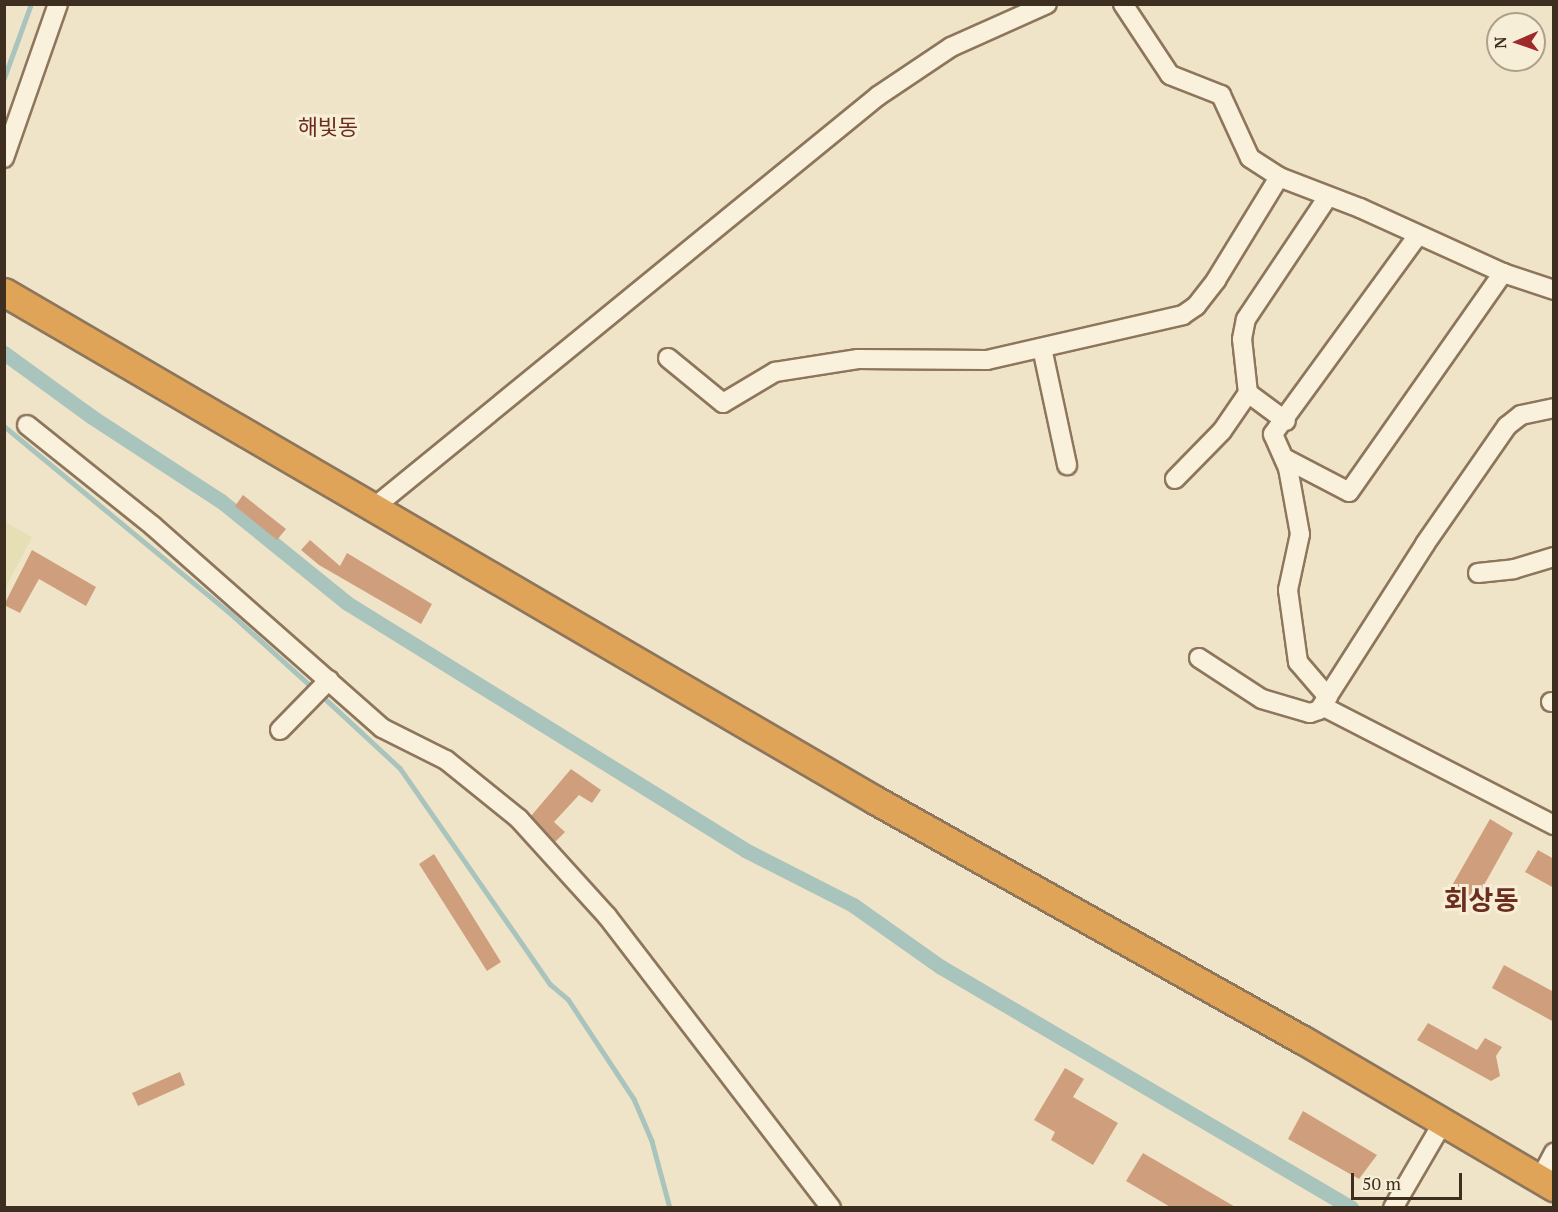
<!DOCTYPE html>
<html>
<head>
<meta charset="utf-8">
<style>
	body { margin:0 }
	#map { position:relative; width:1558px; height:1212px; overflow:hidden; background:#f0e4c8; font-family:"PT Serif","Noto Sans KR",serif }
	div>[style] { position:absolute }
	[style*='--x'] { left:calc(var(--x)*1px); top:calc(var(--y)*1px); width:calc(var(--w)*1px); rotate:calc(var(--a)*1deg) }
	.farmland>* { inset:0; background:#e6deb5 }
	.stream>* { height:4.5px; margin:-2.25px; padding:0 2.25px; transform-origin:2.25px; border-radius:2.25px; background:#a9c4bc }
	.canal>* { height:15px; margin:-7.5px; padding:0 7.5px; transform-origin:7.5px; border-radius:7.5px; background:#a9c4bc }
	.building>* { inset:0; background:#cf9f7d }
	.roads { filter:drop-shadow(2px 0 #8d765c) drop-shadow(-2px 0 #8d765c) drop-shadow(0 2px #8d765c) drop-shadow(0 -2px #8d765c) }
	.minor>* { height:18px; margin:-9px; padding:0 9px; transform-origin:9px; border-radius:9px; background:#faf1dc }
	.highway>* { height:27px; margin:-13.5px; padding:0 13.5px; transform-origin:13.5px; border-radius:13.5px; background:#e0a458 }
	span { translate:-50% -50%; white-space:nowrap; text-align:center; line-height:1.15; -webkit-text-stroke:6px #f7eed8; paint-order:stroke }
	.neighbourhood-label { font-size:22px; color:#6b2e1e }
	.district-label { font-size:27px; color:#6b2e1e; font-weight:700 }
	.frame { position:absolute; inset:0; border:6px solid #3d2e20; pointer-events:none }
	.north { position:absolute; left:1486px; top:12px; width:60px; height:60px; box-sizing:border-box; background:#f7eed8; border:2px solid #ada18e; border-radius:50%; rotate:268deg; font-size:16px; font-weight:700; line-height:24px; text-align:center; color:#3d2e20 }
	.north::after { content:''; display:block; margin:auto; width:21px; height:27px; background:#9e2a2b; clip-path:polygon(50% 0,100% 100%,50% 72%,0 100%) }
	.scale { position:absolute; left:1351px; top:1173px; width:111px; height:27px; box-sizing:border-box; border:3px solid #3d2e20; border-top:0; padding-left:8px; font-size:18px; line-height:21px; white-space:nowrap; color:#3d2e20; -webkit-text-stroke:4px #f7eed8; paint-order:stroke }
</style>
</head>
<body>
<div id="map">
	<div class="farmland">
		<div style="clip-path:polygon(5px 522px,32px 537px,5px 589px)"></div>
	</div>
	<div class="stream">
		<div style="--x:4;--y:78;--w:79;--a:-70"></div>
		<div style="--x:4;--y:426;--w:292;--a:39.6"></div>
		<div style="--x:229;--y:612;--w:113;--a:42.1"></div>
		<div style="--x:320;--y:694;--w:109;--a:42.8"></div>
		<div style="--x:400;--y:768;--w:263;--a:55.2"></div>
		<div style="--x:550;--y:984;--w:23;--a:40"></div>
		<div style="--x:568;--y:999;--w:120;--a:56.6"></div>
		<div style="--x:634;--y:1099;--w:46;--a:66.8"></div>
		<div style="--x:652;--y:1141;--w:69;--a:75"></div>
	</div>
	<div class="canal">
		<div style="--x:4;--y:353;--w:109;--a:36"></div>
		<div style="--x:92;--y:417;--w:154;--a:33.1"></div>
		<div style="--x:221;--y:501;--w:162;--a:39"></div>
		<div style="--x:347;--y:603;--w:468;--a:31.8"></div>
		<div style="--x:745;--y:850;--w:121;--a:27"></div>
		<div style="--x:853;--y:905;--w:108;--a:35.2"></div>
		<div style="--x:941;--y:967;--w:476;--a:30.4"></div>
	</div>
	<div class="building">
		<div style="clip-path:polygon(243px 495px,286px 529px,277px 540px,235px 506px)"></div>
		<div style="clip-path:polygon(310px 540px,340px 566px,347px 553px,432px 604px,421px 624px,319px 565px,301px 550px)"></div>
		<div style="clip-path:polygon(32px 550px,96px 587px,86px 606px,39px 579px,20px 613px,4px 605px)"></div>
		<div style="clip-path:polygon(571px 769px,601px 790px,592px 803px,579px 795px,554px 822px,565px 832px,555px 842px,531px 816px)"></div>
		<div style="clip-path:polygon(1490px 819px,1513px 833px,1474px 903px,1450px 889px)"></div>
		<div style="clip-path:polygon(1538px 850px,1554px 859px,1554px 888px,1525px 872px)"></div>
		<div style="clip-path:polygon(434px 854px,501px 962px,487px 971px,419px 864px)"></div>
		<div style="clip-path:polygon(1504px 965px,1554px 992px,1554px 1022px,1492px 988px)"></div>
		<div style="clip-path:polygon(1428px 1023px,1477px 1050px,1485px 1038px,1502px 1047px,1496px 1056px,1500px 1076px,1491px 1081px,1417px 1040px)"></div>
		<div style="clip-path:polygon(1065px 1068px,1084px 1079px,1073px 1097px,1118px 1123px,1093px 1165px,1051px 1140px,1055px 1132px,1034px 1120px)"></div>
		<div style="clip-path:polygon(180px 1072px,185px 1085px,138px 1106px,132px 1093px)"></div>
		<div style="clip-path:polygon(1303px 1111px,1377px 1155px,1359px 1179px,1288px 1139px)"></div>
		<div style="clip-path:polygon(1143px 1153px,1237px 1208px,1172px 1208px,1126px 1181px)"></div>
	</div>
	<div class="roads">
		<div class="minor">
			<div style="--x:1123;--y:4;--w:85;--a:56.5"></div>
			<div style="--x:1170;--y:75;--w:55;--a:21.4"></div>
			<div style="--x:1221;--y:95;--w:69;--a:65.3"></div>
			<div style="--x:1250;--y:158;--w:35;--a:33"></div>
			<div style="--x:1279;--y:177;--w:87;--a:20.9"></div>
			<div style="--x:1360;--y:208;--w:157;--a:24.4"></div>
			<div style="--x:1503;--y:273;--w:54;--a:18.4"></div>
			<div style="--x:4;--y:158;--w:163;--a:-70.7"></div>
			<div style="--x:1042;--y:348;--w:120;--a:77.9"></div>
			<div style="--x:668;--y:358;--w:71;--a:39.3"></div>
			<div style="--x:723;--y:403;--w:61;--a:-30.8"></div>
			<div style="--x:775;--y:372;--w:84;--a:-8.9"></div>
			<div style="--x:858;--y:359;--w:129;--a:0.4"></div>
			<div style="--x:987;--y:360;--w:201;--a:-12.9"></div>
			<div style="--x:1183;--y:315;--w:16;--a:-35"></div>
			<div style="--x:1196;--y:306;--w:33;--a:-52"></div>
			<div style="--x:1216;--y:280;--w:121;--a:-58.5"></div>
			<div style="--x:1248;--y:393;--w:47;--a:36.4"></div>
			<div style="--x:27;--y:425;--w:161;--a:38.7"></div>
			<div style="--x:153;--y:526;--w:305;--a:41.4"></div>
			<div style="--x:382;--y:728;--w:72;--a:26.6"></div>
			<div style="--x:446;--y:760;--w:94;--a:38.9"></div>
			<div style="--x:519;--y:819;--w:131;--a:47.8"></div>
			<div style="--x:607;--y:916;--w:368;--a:52.5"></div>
			<div style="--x:1284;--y:458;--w:73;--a:27.6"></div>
			<div style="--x:1349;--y:492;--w:268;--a:-54.9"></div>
			<div style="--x:1175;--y:479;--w:67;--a:-45.6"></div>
			<div style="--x:1222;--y:431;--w:46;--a:-55.6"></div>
			<div style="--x:1248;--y:393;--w:54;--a:-96.3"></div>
			<div style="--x:1242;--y:339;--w:20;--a:-79"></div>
			<div style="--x:1246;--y:319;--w:146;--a:-56.2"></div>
			<div style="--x:372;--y:509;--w:653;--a:-39.22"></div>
			<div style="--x:878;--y:96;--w:88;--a:-33.9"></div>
			<div style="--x:951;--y:47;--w:105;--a:-24.1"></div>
			<div style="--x:1478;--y:573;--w:36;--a:-6"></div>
			<div style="--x:1514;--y:569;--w:42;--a:-16.7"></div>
			<div style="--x:1199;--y:658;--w:75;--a:33.1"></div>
			<div style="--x:1262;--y:699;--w:50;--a:16.3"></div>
			<div style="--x:1310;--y:713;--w:9;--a:-18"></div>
			<div style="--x:1319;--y:710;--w:197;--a:-57.4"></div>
			<div style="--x:1425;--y:544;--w:144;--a:-55.2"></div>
			<div style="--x:1507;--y:426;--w:18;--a:-38"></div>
			<div style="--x:1521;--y:415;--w:34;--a:-12"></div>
			<div style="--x:1328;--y:697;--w:46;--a:-130.6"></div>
			<div style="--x:1298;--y:662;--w:73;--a:-97.9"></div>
			<div style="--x:1288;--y:590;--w:57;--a:-77.9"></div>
			<div style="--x:1300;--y:534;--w:67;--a:-100.3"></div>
			<div style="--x:1288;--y:468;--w:37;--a:-114"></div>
			<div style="--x:1273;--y:434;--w:246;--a:-53.9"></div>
			<div style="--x:1551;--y:702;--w:3;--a:0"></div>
			<div style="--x:1322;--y:706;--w:261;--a:27.2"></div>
			<div style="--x:280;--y:730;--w:70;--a:-45.6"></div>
			<div style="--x:1540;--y:1179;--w:30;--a:-62"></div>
			<div style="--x:1393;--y:1208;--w:99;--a:-59.8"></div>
		</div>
		<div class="highway">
			<div style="--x:4;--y:292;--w:1008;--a:30.25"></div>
			<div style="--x:875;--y:800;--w:491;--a:29.3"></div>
			<div style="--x:1303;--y:1040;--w:291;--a:30.4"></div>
		</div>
	</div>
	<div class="neighbourhood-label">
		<span style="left:328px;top:127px">해빛동</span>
	</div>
	<div class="district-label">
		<span style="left:1481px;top:901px">회상동</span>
	</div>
	<div class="frame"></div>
	<div class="north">N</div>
	<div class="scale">50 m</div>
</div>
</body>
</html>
